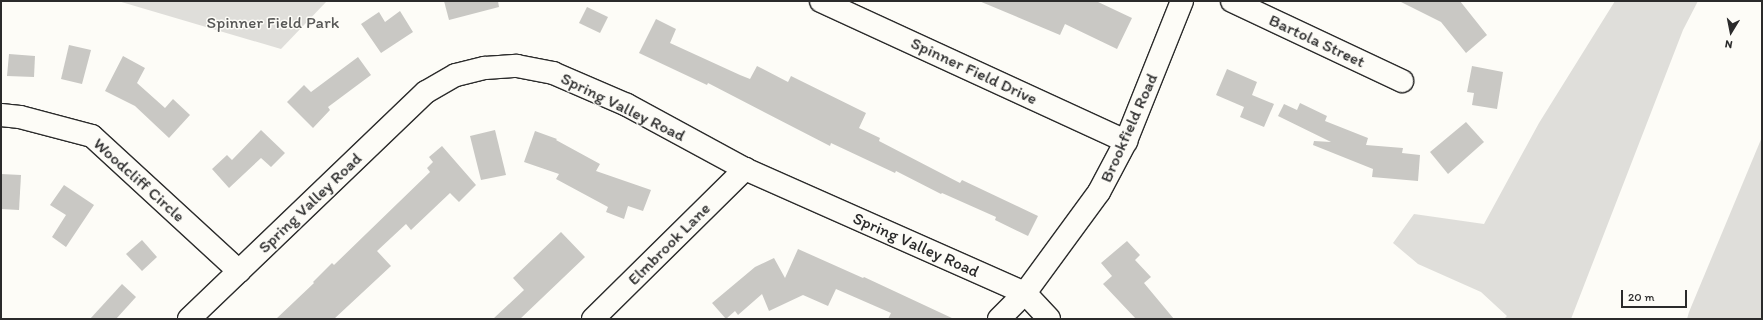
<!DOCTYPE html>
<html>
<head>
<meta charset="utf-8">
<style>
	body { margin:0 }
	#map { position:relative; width:1763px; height:320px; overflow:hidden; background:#fdfcf7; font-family:Itim,sans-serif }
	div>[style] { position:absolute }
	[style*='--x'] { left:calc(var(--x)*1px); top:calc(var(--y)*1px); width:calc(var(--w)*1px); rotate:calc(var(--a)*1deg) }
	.green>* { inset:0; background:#dfdeda }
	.building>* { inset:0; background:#c9c8c4 }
	.roads { filter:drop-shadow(1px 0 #2b2b2b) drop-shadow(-1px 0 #2b2b2b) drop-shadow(0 1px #2b2b2b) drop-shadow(0 -1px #2b2b2b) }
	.street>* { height:22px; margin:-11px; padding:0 11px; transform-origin:11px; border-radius:11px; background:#fdfcf7 }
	span { translate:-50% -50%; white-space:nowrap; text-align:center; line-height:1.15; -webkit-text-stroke:3px #fdfcf7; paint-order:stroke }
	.park-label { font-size:17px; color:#585857 }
	.street-label { font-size:17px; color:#2b2b2b }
	.frame { position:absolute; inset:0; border:2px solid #2b2b2b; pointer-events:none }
	.north { position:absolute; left:1711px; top:12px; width:40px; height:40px; -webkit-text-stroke:3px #fdfcf7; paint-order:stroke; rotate:190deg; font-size:11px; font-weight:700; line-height:16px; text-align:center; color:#2b2b2b }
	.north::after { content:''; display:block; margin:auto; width:14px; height:18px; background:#2b2b2b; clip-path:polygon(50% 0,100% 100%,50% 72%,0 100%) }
	.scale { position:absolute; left:1621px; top:290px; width:66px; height:18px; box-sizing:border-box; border:2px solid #2b2b2b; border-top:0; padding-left:5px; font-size:12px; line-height:14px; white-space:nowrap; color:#2b2b2b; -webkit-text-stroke:3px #fdfcf7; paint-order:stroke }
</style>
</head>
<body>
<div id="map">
	<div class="green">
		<div style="clip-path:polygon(118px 1px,327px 1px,281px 49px)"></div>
		<div style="clip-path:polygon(1615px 1px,1698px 1px,1683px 30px,1571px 319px,1504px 319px,1507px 316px,1481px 292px,1418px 264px,1393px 243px,1414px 214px,1484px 224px,1539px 123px)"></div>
		<div style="clip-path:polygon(1762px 137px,1762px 319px,1687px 319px,1689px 312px)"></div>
	</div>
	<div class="building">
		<div style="clip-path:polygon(444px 1px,498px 1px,499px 7px,449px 20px)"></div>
		<div style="clip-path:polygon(979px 1px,1096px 1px,1132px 18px,1117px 49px,1065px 24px,1060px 35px)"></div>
		<div style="clip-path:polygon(1399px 1px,1460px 1px,1487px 35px,1466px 53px,1441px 22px)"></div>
		<div style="clip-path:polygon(587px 7px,608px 17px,600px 33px,579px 23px)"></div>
		<div style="clip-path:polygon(400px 11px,413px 32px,381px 53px,361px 24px,379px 12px,385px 22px)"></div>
		<div style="clip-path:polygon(656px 19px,676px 29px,670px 43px,740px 75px,750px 79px,757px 66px,788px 82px,791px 76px,866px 113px,859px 128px,880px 138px,879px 141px,960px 183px,962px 180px,1038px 216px,1028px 236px,995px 220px,996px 217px,942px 193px,941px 194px,896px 171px,895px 173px,831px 143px,830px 146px,708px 83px,707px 85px,639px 53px)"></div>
		<div style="clip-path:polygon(69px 45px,91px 50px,82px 84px,61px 79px)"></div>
		<div style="clip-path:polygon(9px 54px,35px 56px,34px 77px,7px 76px)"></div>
		<div style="clip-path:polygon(123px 56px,145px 68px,137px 83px,165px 108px,173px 99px,190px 115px,169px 138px,135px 106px,105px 91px)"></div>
		<div style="clip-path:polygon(358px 57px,371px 75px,328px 107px,330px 110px,313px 128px,287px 102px,304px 85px,311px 92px)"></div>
		<div style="clip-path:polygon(1472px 66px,1503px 72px,1497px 109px,1472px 105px,1474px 93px,1467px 92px)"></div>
		<div style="clip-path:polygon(1227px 69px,1257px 82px,1252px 95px,1274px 104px,1264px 127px,1240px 117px,1244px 107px,1216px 95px)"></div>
		<div style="clip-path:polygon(1300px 103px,1327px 116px,1325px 121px,1368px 138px,1366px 145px,1403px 148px,1402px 153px,1420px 155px,1418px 181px,1372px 177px,1373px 169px,1313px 145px,1314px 141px,1331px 142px,1278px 116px,1284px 104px,1297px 110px)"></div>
		<div style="clip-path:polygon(1466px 122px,1484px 142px,1448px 174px,1430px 152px)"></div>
		<div style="clip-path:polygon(261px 130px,285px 153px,271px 167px,261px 158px,229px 188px,212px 169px,227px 155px,232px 160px)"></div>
		<div style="clip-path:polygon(495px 130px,506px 175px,481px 180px,470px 136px)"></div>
		<div style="clip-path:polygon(535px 131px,557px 139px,556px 140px,600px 164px,596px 171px,651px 190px,643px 211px,628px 206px,624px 219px,606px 212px,608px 207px,556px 179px,559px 174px,524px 162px)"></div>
		<div style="clip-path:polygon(442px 146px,476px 185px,459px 202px,450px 193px,411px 230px,406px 224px,377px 251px,391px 266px,334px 319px,276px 319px,314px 283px,313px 282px,332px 263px,334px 265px,430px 172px,427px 168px,433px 162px,429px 157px)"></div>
		<div style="clip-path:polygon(1px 174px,21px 175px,19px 210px,1px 209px)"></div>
		<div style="clip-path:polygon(64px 185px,94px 205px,66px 247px,52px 237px,66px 215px,50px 205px)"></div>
		<div style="clip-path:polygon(561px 232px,585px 257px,520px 319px,493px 319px,524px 290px,513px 278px)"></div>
		<div style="clip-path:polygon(142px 240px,157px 257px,142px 271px,126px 254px)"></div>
		<div style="clip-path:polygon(1127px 241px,1140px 255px,1135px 260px,1151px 277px,1144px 283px,1174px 319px,1136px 319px,1103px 284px,1112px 276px,1101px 263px)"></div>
		<div style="clip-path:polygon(798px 249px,863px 278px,864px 277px,954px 319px,888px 319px,891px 313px,836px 289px,828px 306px,803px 295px,769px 311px,762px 294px,738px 315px,735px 311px,726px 319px,712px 303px,755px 267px,774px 258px,785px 278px)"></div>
		<div style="clip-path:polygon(122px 284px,136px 297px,116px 319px,90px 319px)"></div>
	</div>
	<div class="roads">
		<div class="street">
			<div style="--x:821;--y:1;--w:336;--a:24.7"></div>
			<div style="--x:1232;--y:1;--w:188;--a:25.2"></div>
			<div style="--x:1;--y:115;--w:19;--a:6"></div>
			<div style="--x:20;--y:117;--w:74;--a:14.8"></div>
			<div style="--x:92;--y:136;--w:200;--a:42.6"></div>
			<div style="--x:189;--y:319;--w:328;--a:-43.8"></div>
			<div style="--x:426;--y:92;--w:34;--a:-30"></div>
			<div style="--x:456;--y:75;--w:30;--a:-14"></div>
			<div style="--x:485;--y:68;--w:32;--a:-4"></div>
			<div style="--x:517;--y:66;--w:37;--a:11"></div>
			<div style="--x:553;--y:73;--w:81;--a:23.4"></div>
			<div style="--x:627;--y:105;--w:134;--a:28.5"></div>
			<div style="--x:745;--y:169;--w:306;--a:23.9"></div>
			<div style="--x:1025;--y:293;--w:35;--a:47"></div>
			<div style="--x:593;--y:319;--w:214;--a:-44.6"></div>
			<div style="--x:999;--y:319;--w:37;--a:-45"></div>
			<div style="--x:1025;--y:293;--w:125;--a:-53.8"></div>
			<div style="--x:1099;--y:192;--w:58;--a:-62.1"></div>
			<div style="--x:1126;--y:141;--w:151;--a:-68.2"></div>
		</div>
	</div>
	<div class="park-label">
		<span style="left:273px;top:23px">Spinner Field Park</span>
	</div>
	<div class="street-label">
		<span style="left:1317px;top:41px;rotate:25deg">Bartola Street</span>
		<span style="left:974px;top:71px;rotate:25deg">Spinner Field Drive</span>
		<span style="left:623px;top:107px;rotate:26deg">Spring Valley Road</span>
		<span style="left:1129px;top:128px;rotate:-66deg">Brookfield Road</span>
		<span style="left:139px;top:180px;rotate:42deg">Woodcliff Circle</span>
		<span style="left:310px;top:203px;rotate:-44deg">Spring Valley Road</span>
		<span style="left:669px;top:244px;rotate:-45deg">Elmbrook Lane</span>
		<span style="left:916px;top:245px;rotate:24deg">Spring Valley Road</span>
	</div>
	<div class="frame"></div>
	<div class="north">N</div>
	<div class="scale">20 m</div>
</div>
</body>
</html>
